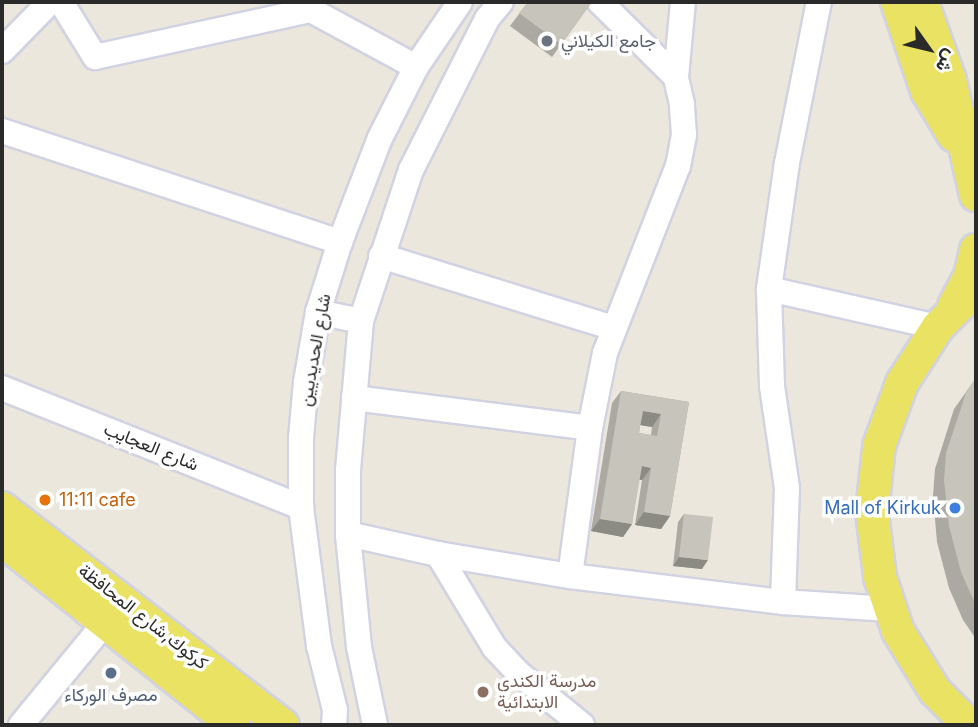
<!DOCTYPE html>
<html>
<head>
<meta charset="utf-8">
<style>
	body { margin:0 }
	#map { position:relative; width:978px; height:727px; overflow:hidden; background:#ebe7dc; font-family:Inter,Vazirmatn,sans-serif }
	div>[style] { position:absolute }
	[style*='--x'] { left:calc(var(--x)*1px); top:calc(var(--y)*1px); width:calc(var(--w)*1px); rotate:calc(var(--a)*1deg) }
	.roads { filter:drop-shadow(2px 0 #d1d2e2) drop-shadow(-2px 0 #d1d2e2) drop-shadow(0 2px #d1d2e2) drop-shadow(0 -2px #d1d2e2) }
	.minor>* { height:24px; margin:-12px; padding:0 12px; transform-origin:12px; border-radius:12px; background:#fff }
	.major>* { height:32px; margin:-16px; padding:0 16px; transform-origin:16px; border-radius:16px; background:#eae262 }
	.wall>* { inset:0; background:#aba9a1 }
	.shaded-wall>* { inset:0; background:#8b8a83 }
	.building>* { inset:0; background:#c7c5bb }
	.dots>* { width:19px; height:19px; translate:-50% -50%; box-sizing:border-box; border:4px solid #fff; border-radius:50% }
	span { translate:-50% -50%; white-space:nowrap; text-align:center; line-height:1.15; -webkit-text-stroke:7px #fff; paint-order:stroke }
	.worship-label { font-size:18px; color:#5b616d }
	.left { translate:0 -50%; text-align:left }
	.street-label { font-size:18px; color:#2a2a2a }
	.food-label { font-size:18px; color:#c56008 }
	.shop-label { font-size:18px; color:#366cbe }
	.right { translate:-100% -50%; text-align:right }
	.education-label { font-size:18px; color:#785e54 }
	.service-label { font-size:18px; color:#4e5e75 }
	.frame { position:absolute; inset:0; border:4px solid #2a2a2a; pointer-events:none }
	.north { position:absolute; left:894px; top:14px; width:70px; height:70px; -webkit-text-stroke:5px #fff; paint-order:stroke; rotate:124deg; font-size:19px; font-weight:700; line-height:28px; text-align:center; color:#2a2a2a }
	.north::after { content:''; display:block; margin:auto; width:24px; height:32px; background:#2a2a2a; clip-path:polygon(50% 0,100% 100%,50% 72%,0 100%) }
</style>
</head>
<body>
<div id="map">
	<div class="roads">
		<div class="minor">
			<div style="--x:61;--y:2;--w:65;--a:58.3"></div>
			<div style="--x:95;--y:57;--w:220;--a:-12.3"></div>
			<div style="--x:296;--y:2;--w:136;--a:28.4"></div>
			<div style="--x:2;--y:51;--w:69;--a:-45.6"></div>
			<div style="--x:676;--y:77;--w:75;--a:-84.7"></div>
			<div style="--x:2;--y:131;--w:356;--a:18.2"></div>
			<div style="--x:381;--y:256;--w:244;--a:17.2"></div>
			<div style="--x:769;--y:289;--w:173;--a:12.7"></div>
			<div style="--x:318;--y:312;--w:44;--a:11.8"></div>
			<div style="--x:2;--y:388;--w:322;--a:21.7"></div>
			<div style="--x:354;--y:398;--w:238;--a:7.2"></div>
			<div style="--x:348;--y:534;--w:92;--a:12.5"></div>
			<div style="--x:438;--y:554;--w:134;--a:9.5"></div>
			<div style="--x:570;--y:576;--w:215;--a:7"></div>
			<div style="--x:783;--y:602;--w:106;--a:3.8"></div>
			<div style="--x:438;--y:554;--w:109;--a:58.9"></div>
			<div style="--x:494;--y:647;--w:34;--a:47"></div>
			<div style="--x:517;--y:672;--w:84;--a:39.2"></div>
			<div style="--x:570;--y:576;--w:149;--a:-82.3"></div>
			<div style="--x:590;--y:428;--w:76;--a:-78.7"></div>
			<div style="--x:605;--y:353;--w:201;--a:-68.7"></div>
			<div style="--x:678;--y:166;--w:32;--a:-79"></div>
			<div style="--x:684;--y:135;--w:31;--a:-94"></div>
			<div style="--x:682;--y:104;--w:28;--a:-103"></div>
			<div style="--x:676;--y:77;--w:107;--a:-135.4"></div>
			<div style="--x:783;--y:602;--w:114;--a:-88"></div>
			<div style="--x:787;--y:488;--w:103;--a:-98.4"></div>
			<div style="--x:772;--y:386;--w:97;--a:-91.8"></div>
			<div style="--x:769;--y:289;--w:127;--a:-81.9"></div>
			<div style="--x:787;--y:163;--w:164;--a:-78.8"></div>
			<div style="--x:21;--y:725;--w:131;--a:-50.6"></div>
			<div style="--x:104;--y:624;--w:19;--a:-148"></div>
			<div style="--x:334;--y:725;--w:15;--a:-86"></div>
			<div style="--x:335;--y:710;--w:66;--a:-104"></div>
			<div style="--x:319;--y:646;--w:140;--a:-97.4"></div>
			<div style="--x:301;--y:507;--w:69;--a:-90"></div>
			<div style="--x:301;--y:438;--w:56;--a:-84.9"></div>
			<div style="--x:306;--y:382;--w:71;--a:-80.3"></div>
			<div style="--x:318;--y:312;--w:73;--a:-72.6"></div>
			<div style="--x:340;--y:242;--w:111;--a:-69"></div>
			<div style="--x:380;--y:138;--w:80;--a:-63.1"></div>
			<div style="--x:416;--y:67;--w:78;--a:-55.9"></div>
			<div style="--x:375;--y:725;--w:80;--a:-101.6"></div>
			<div style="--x:359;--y:647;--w:114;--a:-95.6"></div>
			<div style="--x:348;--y:534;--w:64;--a:-90"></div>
			<div style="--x:348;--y:470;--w:150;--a:-85"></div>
			<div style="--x:361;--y:321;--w:159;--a:-71.7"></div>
			<div style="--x:411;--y:170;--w:169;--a:-63.3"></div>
			<div style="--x:487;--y:19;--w:22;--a:-51"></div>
		</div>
		<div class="major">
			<div style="--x:897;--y:2;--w:94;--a:71.4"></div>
			<div style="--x:927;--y:91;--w:52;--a:59"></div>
			<div style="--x:922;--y:2;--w:83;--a:70.3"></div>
			<div style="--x:950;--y:80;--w:118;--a:77.3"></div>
			<div style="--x:954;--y:306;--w:34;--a:-62"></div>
			<div style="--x:970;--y:276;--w:27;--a:-77"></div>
			<div style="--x:2;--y:508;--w:355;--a:37.7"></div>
			<div style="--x:2;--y:540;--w:297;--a:38.6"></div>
			<div style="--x:969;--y:725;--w:48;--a:-135"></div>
			<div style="--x:935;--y:691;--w:70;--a:-121.7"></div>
			<div style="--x:898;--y:631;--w:57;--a:-108.4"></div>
			<div style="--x:880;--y:577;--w:65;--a:-97"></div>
			<div style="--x:872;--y:512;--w:66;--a:-83.9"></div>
			<div style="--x:879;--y:446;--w:67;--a:-69.9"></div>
			<div style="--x:902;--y:383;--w:67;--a:-57.3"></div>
			<div style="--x:938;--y:327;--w:54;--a:-45"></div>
		</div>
	</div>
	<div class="wall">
		<div style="clip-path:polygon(528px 2px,592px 2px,552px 57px,510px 26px)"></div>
		<div style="clip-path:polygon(976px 378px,976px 639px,963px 620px,949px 588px,937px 542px,933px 496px,935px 469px,954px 409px)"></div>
		<div style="clip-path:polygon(evenodd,621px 391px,689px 402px,670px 516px,661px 529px,635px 525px,642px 480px,639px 480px,632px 524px,623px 537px,591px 531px,612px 403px,621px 391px,640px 425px,652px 427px,651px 435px,639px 433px,640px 425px)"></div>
		<div style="clip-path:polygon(684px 514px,702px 569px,673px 566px,678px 522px)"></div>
	</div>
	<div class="shaded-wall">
		<div style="clip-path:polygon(643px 411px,661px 414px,652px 427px,634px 424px)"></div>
		<div style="clip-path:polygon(642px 466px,651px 468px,642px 480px,633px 479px)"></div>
		<div style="clip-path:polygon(644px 512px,670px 516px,661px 529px,635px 525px)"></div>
		<div style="clip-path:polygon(600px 519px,632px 524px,623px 537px,591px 531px)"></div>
		<div style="clip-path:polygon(679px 557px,708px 560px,702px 569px,673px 566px)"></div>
	</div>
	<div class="building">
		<div style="clip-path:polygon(528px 2px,592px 2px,561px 44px,519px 13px)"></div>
		<div style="clip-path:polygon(976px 378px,976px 606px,961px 572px,949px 526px,944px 480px,946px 453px,966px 393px)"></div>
		<div style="clip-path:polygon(evenodd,621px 391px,689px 402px,670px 516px,644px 512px,651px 468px,642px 466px,632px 524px,600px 519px,621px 391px,643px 411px,661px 414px,657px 436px,639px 433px,643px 411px)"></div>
		<div style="clip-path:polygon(684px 514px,713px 517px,708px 560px,679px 557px)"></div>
	</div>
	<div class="dots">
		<div style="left:547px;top:41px;background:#6b7280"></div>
		<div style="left:45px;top:500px;background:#e8710a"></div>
		<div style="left:955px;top:508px;background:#3f7fe0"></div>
		<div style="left:111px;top:673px;background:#5c6f8a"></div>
		<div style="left:483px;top:692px;background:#8d6e63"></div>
	</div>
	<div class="worship-label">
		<span class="left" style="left:561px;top:41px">جامع الكيلاني</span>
	</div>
	<div class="street-label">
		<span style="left:315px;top:350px;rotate:-80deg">شارع الحديديين</span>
		<span style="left:151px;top:447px;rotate:22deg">شارع العجايب</span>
		<span style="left:143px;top:617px;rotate:38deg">كركوك,شارع المحافظة</span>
	</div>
	<div class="food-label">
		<span class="left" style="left:59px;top:500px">11:11 cafe</span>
	</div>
	<div class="shop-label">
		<span class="right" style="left:941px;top:508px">Mall of Kirkuk</span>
	</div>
	<div class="education-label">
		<span class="left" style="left:497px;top:692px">مدرسة الكندي<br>الابتدائية</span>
	</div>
	<div class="service-label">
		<span style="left:111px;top:695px">مصرف الوركاء</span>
	</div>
	<div class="frame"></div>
	<div class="north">ش</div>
</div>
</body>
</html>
